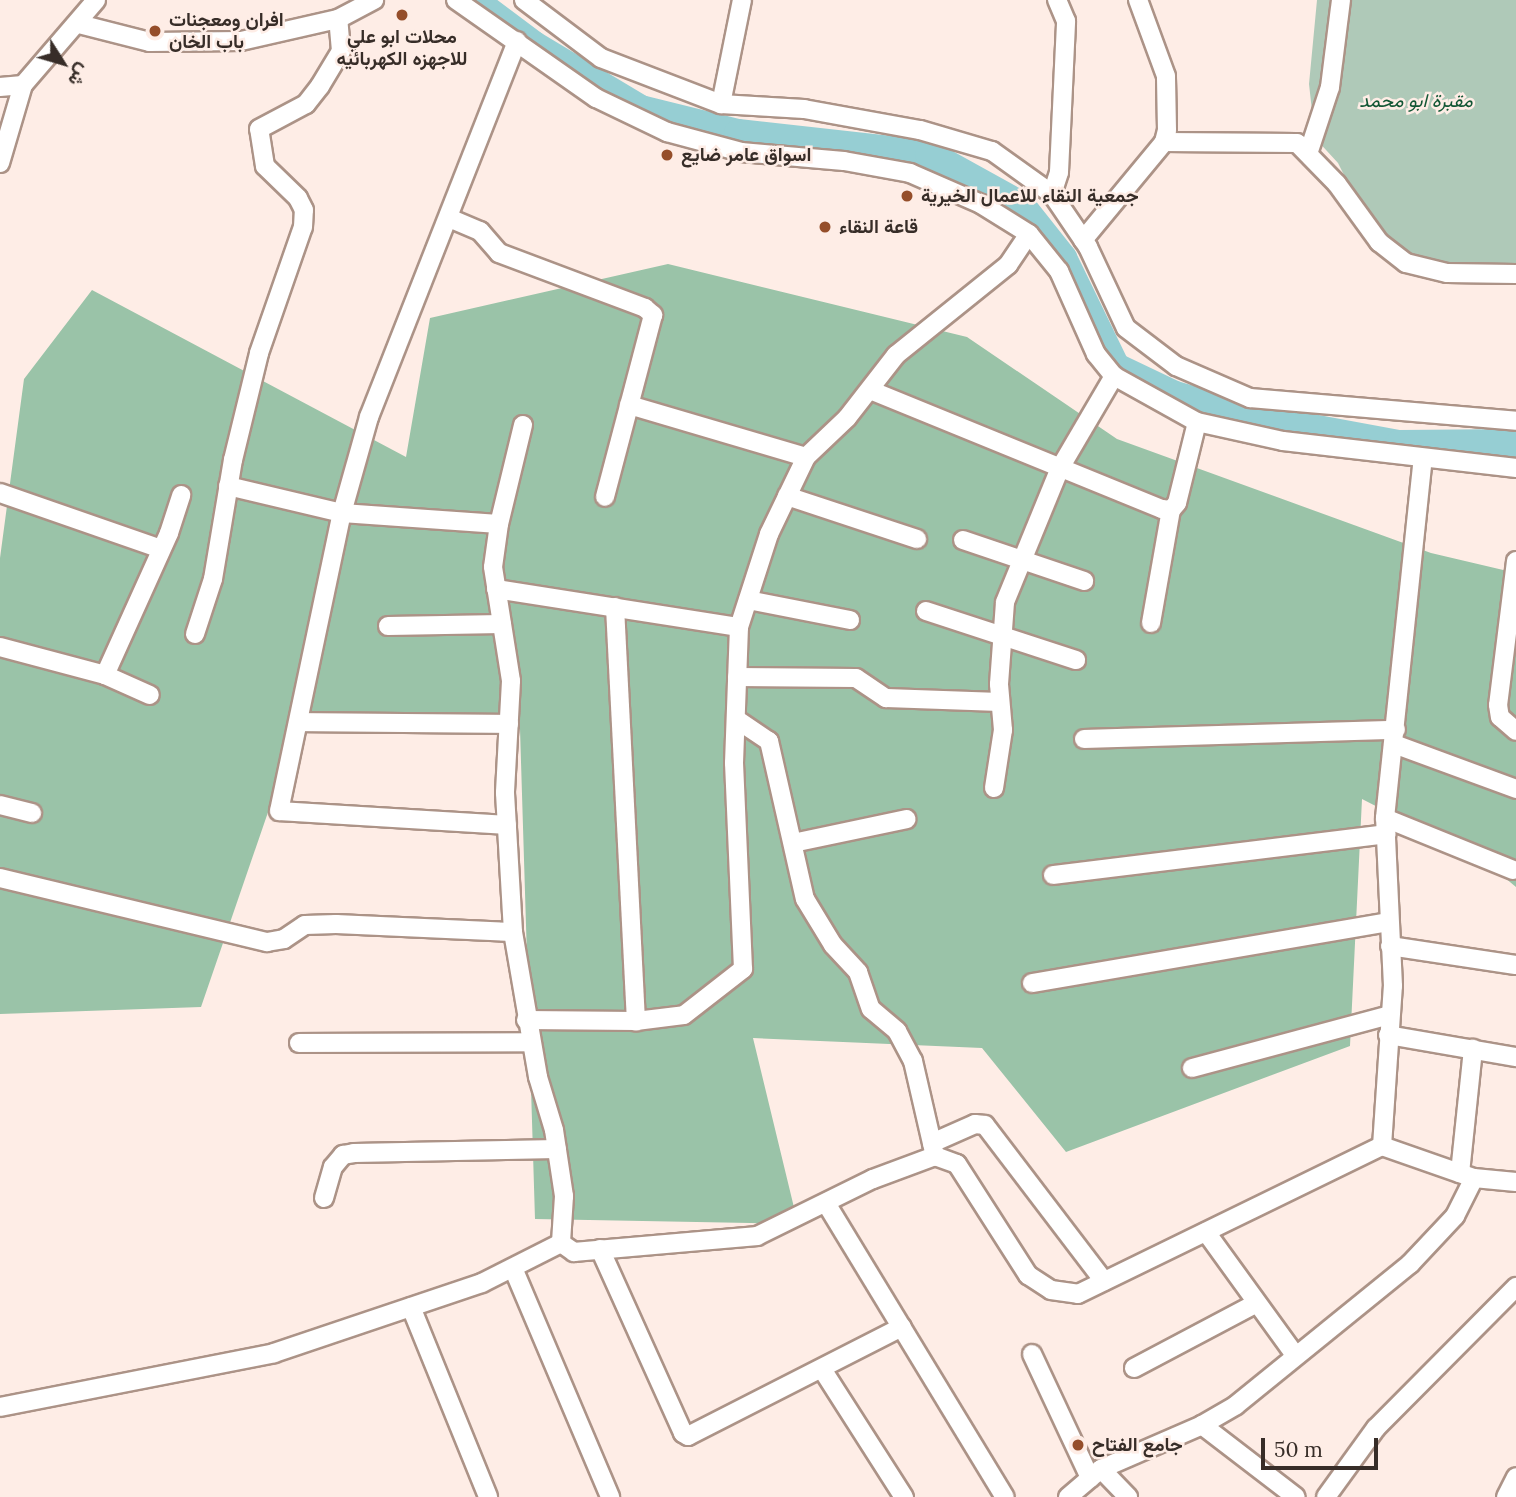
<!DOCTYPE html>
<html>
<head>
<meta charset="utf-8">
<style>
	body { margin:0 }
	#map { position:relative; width:1516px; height:1497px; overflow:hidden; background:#feede6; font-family:Lora,Vazirmatn,serif }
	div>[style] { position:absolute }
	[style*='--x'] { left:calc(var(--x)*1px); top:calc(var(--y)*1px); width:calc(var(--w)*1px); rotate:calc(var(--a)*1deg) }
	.green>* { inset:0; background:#afc9b8 }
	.forest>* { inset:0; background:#9ac3a8 }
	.river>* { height:28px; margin:-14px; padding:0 14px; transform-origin:14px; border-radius:14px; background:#96ced3 }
	.roads { filter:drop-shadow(2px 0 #ac9387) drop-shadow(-2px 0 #ac9387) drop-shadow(0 2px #ac9387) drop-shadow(0 -2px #ac9387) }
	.minor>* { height:18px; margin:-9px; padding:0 9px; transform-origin:9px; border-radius:9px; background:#fff }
	.dots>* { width:19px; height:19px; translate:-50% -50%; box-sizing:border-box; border:4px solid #feede6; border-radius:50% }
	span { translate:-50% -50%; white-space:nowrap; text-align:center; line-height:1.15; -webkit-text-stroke:5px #feede6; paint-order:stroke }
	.poi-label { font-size:19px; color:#372d28; font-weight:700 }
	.left { translate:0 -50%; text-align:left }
	.park-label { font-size:19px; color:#125634; font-style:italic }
	.north { position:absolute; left:28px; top:28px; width:70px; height:70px; -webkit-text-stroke:5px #feede6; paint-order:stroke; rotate:127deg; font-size:19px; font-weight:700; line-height:28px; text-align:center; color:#372d28 }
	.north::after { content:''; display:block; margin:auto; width:24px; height:32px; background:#372d28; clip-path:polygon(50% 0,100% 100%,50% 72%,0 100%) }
	.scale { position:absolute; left:1261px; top:1438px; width:117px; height:32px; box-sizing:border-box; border:4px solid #372d28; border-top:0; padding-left:9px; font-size:21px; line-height:24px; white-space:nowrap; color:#372d28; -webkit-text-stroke:5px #feede6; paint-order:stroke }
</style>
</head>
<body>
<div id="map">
	<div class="green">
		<div style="clip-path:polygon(1317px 0,1516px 0,1516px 272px,1416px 260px,1371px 229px,1338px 163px,1315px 138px,1309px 84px)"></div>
	</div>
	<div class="forest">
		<div style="clip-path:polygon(668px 264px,967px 337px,1117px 439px,1431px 553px,1516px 573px,1516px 887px,1487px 863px,1362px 799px,1350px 1046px,1066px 1152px,982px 1048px,753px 1038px,798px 1224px,535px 1219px,520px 729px,298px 725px,201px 1007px,0 1014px,0 558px,24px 379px,92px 290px,406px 457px,430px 318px)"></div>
	</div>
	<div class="river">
		<div style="--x:474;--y:0;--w:75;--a:36.9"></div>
		<div style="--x:534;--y:45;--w:125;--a:30.9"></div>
		<div style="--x:641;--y:109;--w:100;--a:13.9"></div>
		<div style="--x:738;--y:133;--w:192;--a:6.3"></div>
		<div style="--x:929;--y:154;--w:105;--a:29"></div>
		<div style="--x:1021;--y:205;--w:68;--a:51.6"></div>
		<div style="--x:1063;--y:258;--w:121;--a:64.1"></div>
		<div style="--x:1116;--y:367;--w:65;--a:25.4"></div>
		<div style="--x:1175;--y:395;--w:80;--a:15.9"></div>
		<div style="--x:1252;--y:417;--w:149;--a:10.4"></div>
		<div style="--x:1399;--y:444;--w:117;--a:-0.5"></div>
	</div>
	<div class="roads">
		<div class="minor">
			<div style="--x:456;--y:0;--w:171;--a:35"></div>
			<div style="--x:596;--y:98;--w:79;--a:25.6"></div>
			<div style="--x:667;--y:132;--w:77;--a:15.1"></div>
			<div style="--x:741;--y:152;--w:103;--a:5"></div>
			<div style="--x:844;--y:161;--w:67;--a:10.3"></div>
			<div style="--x:910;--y:173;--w:77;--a:23.6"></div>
			<div style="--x:981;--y:204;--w:57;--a:32"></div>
			<div style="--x:1029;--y:234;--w:48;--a:51"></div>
			<div style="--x:1059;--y:271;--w:91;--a:66"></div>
			<div style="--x:1096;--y:354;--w:28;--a:51"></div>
			<div style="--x:1114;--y:376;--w:95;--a:29"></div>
			<div style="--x:1197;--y:422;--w:88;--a:12.5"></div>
			<div style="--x:1283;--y:441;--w:235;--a:6.6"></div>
			<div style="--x:524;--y:0;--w:96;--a:37"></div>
			<div style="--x:601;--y:58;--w:129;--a:21"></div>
			<div style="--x:721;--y:104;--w:83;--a:3.4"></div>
			<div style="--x:804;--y:109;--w:118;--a:10.3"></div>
			<div style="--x:920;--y:130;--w:75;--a:16.3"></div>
			<div style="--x:992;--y:151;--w:74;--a:35.6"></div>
			<div style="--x:1052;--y:194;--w:64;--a:55.8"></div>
			<div style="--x:1088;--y:247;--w:89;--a:64.9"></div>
			<div style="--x:1126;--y:328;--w:63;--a:37.2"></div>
			<div style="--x:1176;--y:366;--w:81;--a:23.4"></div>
			<div style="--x:1250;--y:398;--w:267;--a:4.9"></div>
			<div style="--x:79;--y:24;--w:73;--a:14.2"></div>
			<div style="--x:150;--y:42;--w:91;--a:-0.6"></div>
			<div style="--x:241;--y:41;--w:99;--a:-12.8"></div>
			<div style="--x:338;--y:19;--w:41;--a:-27.8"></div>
			<div style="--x:0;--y:87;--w:23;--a:-5"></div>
			<div style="--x:721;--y:104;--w:106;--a:-78.6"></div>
			<div style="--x:1164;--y:142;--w:133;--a:0.4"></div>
			<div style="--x:1297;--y:143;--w:57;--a:45.7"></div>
			<div style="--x:1337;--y:184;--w:72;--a:54.1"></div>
			<div style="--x:1379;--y:242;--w:34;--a:38"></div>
			<div style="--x:1406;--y:263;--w:42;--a:13.7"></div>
			<div style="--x:1447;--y:273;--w:69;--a:0.8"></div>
			<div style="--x:1309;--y:151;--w:67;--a:-71.8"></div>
			<div style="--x:1330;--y:87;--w:88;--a:-82.8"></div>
			<div style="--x:0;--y:163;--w:81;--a:-73.6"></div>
			<div style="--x:23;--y:85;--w:112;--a:-49.3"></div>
			<div style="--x:1052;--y:194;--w:23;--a:-72"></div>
			<div style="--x:1059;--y:172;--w:151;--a:-87.3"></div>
			<div style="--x:1066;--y:21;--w:23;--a:-113"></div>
			<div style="--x:449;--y:218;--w:34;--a:23"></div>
			<div style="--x:480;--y:231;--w:29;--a:49"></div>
			<div style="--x:499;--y:253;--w:156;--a:20.6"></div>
			<div style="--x:645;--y:308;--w:11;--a:41"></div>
			<div style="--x:653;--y:315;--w:188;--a:104.8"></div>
			<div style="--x:1083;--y:240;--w:127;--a:-50.4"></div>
			<div style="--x:1164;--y:142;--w:12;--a:-76"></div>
			<div style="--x:1167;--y:130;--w:54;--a:-91.1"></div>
			<div style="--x:1166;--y:76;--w:81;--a:-110.2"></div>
			<div style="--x:870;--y:390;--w:315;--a:22.2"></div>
			<div style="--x:1162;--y:509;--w:9;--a:6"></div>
			<div style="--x:1171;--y:510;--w:9;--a:-49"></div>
			<div style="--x:1177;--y:503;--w:83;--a:-76.1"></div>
			<div style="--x:629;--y:405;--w:184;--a:16.4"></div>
			<div style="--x:523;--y:425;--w:102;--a:103.6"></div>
			<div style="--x:499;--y:524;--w:43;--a:97.9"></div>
			<div style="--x:493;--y:567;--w:115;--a:81"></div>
			<div style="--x:511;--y:681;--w:112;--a:93.1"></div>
			<div style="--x:505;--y:793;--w:139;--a:86.7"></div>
			<div style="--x:513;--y:932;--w:147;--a:80.2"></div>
			<div style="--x:538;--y:1077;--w:55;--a:73.2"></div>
			<div style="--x:554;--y:1130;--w:67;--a:81.4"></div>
			<div style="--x:564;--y:1196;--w:47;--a:93.7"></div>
			<div style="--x:561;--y:1243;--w:16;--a:35"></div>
			<div style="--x:574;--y:1252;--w:184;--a:-5"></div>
			<div style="--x:757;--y:1236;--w:129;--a:-26.2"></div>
			<div style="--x:873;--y:1179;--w:66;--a:-20.4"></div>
			<div style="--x:935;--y:1156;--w:23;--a:20"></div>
			<div style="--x:957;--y:1164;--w:132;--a:57.4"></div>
			<div style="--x:1028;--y:1275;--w:27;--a:33"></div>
			<div style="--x:1051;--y:1290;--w:27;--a:8"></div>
			<div style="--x:1078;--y:1294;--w:338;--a:-26"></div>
			<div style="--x:1382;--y:1146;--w:97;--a:19.2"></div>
			<div style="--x:1474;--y:1178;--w:42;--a:5.4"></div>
			<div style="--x:228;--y:486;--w:117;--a:13.3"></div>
			<div style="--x:342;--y:513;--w:157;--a:4"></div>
			<div style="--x:0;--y:493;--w:170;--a:19.2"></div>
			<div style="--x:787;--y:496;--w:137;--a:18.3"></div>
			<div style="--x:963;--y:540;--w:128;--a:18.7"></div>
			<div style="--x:1516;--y:561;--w:145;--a:97.1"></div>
			<div style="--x:1498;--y:705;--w:12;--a:81"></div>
			<div style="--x:1500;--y:717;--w:21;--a:41"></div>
			<div style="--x:496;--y:589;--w:246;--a:8.9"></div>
			<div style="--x:748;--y:600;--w:104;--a:11.1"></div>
			<div style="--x:615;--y:607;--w:415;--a:87.1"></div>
			<div style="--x:926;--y:611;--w:158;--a:18.1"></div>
			<div style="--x:1151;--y:623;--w:115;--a:-80"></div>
			<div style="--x:388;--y:626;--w:114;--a:-1"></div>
			<div style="--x:195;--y:634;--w:58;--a:-71.9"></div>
			<div style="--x:213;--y:579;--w:121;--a:-80.5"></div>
			<div style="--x:233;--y:460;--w:110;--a:-76.3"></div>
			<div style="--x:259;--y:353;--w:133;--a:-70.8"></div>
			<div style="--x:303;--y:227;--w:17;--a:-87"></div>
			<div style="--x:304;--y:210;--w:13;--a:-117"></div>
			<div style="--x:298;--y:198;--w:46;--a:-135.9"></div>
			<div style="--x:265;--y:166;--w:37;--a:-99"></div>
			<div style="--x:259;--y:129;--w:53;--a:-28"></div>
			<div style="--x:306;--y:104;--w:23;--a:-52"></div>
			<div style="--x:320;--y:86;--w:41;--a:-59"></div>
			<div style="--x:341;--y:51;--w:32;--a:-95"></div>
			<div style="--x:0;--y:647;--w:109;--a:14.9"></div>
			<div style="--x:105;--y:675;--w:49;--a:24"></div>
			<div style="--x:105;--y:675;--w:156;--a:-65.7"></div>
			<div style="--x:169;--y:533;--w:40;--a:-72"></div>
			<div style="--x:737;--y:677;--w:119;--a:0.5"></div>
			<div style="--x:856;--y:678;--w:36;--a:34"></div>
			<div style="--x:886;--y:698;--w:114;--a:2"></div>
			<div style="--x:736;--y:719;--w:40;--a:34"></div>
			<div style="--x:769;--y:741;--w:162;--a:77.2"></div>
			<div style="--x:805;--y:899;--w:54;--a:58.7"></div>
			<div style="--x:833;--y:945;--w:37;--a:47"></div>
			<div style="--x:858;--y:972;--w:39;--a:71"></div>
			<div style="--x:871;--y:1009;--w:34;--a:40"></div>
			<div style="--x:897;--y:1031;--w:34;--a:62"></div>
			<div style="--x:913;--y:1061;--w:98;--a:77"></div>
			<div style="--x:299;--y:722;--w:210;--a:0.5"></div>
			<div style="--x:1084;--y:739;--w:312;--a:-1.7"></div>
			<div style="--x:1394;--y:744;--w:130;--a:20.2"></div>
			<div style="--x:994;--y:788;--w:59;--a:-81.2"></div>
			<div style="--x:1003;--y:730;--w:46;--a:-95"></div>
			<div style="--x:999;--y:684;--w:82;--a:-85.8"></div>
			<div style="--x:1005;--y:602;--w:145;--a:-67.7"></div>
			<div style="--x:1060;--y:468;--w:107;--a:-59.6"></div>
			<div style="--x:0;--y:805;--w:33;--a:14"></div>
			<div style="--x:1385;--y:818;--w:138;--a:22.1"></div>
			<div style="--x:507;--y:825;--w:228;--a:-176.5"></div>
			<div style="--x:279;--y:811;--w:305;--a:-78.1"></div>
			<div style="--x:342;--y:513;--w:100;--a:-74.3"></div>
			<div style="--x:369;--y:417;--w:404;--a:-68.5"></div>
			<div style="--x:793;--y:843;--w:116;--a:-11.9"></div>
			<div style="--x:1053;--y:875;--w:336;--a:-7"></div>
			<div style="--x:0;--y:878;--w:275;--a:13.5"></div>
			<div style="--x:267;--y:942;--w:17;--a:-10"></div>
			<div style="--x:284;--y:939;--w:25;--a:-34"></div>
			<div style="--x:305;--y:925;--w:31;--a:-2"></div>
			<div style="--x:336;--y:924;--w:177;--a:2.6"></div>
			<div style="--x:1390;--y:946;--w:127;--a:8.6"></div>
			<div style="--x:1032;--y:983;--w:361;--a:-9.7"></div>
			<div style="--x:526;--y:1020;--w:110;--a:0.5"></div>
			<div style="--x:636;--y:1021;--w:48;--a:-7.1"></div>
			<div style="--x:684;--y:1015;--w:75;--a:-37.9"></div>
			<div style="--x:743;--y:969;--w:206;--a:-92.5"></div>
			<div style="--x:734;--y:763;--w:136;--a:-87.9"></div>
			<div style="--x:739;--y:627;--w:98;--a:-72.1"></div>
			<div style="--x:769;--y:534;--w:85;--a:-64.3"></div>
			<div style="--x:806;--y:457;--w:57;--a:-43.6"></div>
			<div style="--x:847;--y:418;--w:80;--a:-52.1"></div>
			<div style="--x:896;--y:355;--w:144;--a:-38.8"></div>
			<div style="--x:1008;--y:265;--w:37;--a:-56"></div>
			<div style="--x:1388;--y:1035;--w:130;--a:9.8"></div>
			<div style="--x:299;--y:1043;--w:232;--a:-0.2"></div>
			<div style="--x:1192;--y:1068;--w:205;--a:-15"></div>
			<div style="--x:932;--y:1143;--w:47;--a:-23.8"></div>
			<div style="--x:975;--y:1124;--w:10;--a:6"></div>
			<div style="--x:985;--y:1125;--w:196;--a:52.7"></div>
			<div style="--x:1382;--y:1146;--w:160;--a:-86.1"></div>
			<div style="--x:1393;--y:986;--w:168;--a:-92.7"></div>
			<div style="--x:1385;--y:818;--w:361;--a:-84"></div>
			<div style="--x:1460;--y:1173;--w:125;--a:-84"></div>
			<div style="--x:324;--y:1198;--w:32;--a:-74"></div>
			<div style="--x:333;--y:1167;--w:16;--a:-50"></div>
			<div style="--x:343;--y:1155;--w:11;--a:-10"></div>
			<div style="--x:354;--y:1153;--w:203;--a:-1.1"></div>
			<div style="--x:826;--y:1203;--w:344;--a:58.7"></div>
			<div style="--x:1206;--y:1232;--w:152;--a:54.1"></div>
			<div style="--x:600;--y:1249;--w:202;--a:65.7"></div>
			<div style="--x:683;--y:1433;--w:6;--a:31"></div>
			<div style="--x:688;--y:1436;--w:240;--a:-27"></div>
			<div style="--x:513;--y:1268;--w:249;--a:67"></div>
			<div style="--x:411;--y:1307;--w:205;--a:67.9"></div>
			<div style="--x:1032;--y:1354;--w:137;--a:64.9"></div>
			<div style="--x:1134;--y:1368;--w:139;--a:-27.9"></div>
			<div style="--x:822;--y:1369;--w:152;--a:57.4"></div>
			<div style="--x:0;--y:1407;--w:279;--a:-11.1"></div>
			<div style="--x:274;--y:1353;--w:219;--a:-18.6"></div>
			<div style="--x:482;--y:1283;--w:89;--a:-26.9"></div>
			<div style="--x:1202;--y:1425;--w:118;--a:37.5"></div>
			<div style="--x:1101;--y:1469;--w:39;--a:46"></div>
			<div style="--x:1068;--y:1497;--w:43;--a:-40.3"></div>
			<div style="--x:1101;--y:1469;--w:110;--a:-23.5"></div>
			<div style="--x:1202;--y:1425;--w:39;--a:-30"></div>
			<div style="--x:1236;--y:1405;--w:224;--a:-39"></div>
			<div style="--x:1410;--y:1264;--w:66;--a:-46.8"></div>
			<div style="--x:1455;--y:1216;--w:42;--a:-63.4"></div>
			<div style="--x:1326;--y:1497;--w:85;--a:-54.1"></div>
			<div style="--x:1376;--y:1428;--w:199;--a:-45.2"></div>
			<div style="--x:1506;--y:1497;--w:22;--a:-63"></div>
		</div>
	</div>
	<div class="dots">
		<div style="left:402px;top:15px;background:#954e2a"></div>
		<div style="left:155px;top:31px;background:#954e2a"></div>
		<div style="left:667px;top:155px;background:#954e2a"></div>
		<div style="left:907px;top:196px;background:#954e2a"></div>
		<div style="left:825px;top:227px;background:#954e2a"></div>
		<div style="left:1078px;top:1445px;background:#954e2a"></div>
	</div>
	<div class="poi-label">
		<span class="left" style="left:169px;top:31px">افران ومعجنات<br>باب الخان</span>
		<span style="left:402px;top:48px">محلات ابو علي<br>للاجهزه الكهربائيه</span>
		<span class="left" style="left:681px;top:155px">اسواق عامر ضايع</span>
		<span class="left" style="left:921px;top:196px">جمعية النقاء للاعمال الخيرية</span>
		<span class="left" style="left:839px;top:227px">قاعة النقاء</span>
		<span class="left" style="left:1092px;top:1445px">جامع الفتاح</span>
	</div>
	<div class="park-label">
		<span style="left:1416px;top:101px">مقبرة ابو محمد</span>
	</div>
	<div class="north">ش</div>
	<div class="scale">50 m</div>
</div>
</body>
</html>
